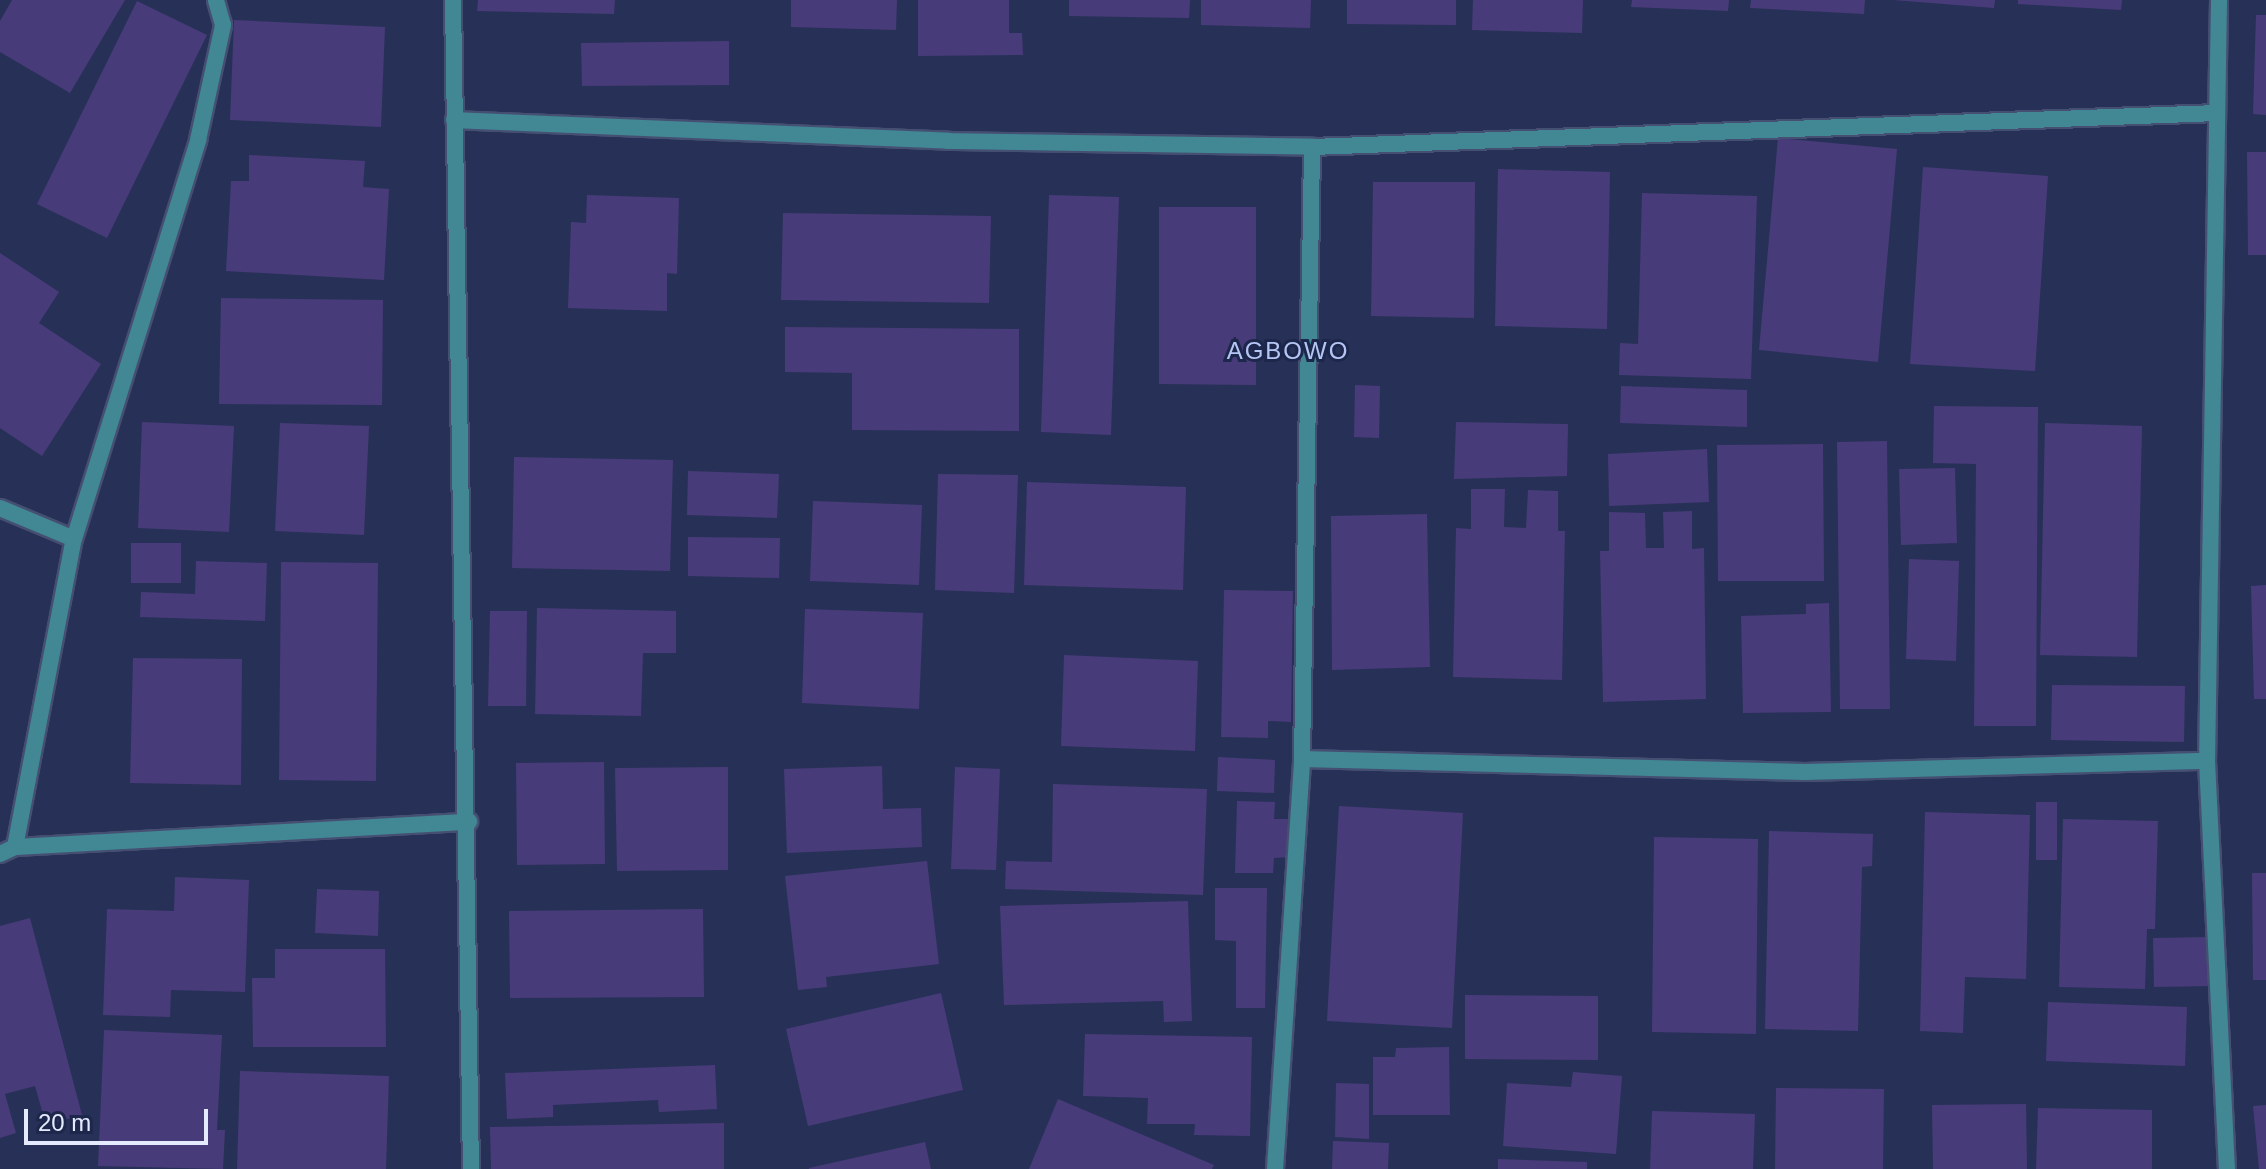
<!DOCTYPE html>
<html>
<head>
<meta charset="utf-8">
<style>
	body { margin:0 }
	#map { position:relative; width:2266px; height:1169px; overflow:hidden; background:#273157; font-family:Arial,sans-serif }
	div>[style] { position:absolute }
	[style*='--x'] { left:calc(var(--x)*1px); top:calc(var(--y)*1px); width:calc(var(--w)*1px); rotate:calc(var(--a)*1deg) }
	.building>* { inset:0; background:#483b79 }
	.roads { filter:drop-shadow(2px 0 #454f72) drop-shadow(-2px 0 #454f72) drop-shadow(0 2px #454f72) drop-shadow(0 -2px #454f72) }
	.minor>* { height:16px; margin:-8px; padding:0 8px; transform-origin:8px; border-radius:8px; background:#418894 }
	span { translate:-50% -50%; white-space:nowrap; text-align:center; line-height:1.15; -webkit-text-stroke:6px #1d274b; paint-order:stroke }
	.neighbourhood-label { font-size:24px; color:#b5c5f4; letter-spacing:2px }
	.scale { position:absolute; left:24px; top:1109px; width:184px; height:36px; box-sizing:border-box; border:4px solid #e4ebfe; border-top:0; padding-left:10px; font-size:24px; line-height:28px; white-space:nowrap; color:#e4ebfe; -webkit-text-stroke:6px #1d274b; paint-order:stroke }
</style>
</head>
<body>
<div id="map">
	<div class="building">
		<div style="clip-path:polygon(12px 0,125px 0,70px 93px,0 52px,0 21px)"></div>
		<div style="clip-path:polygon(478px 0,615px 0,614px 14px,477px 11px)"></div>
		<div style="clip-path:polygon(791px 0,897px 0,896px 30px,791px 27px)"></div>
		<div style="clip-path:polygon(918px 0,1009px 0,1009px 33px,1022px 33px,1023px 55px,918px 56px)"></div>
		<div style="clip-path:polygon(1069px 0,1190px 0,1189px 18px,1069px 16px)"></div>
		<div style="clip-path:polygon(1201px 0,1311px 0,1310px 28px,1201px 25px)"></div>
		<div style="clip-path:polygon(1347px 0,1456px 0,1456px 25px,1347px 24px)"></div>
		<div style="clip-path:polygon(1473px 0,1583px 0,1582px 33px,1472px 30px)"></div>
		<div style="clip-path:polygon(1632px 0,1729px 0,1728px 11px,1631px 7px)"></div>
		<div style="clip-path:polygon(1751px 0,1865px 0,1864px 14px,1750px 8px)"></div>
		<div style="clip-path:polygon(1893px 0,1995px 0,1994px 8px)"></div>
		<div style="clip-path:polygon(2018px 0,2122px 0,2121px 10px,2018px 4px)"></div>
		<div style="clip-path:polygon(137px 1px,207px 35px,107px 238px,37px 204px)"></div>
		<div style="clip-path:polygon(2256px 15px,2266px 15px,2266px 115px,2253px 114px)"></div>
		<div style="clip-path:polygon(234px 20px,385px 27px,381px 127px,230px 120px)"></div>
		<div style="clip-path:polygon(729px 41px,729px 85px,582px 86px,581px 43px)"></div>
		<div style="clip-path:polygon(1778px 138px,1897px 149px,1878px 362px,1759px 350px)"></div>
		<div style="clip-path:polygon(2247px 152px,2266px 152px,2266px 255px,2248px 255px)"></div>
		<div style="clip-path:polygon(249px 155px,365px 161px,363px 187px,389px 189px,384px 280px,226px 271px,231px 181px,249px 181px)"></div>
		<div style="clip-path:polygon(1923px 167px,2048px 176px,2035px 371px,1910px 364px)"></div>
		<div style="clip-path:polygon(1498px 169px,1610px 172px,1607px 329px,1495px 326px)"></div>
		<div style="clip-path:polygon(1373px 182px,1475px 182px,1474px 318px,1371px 316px)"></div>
		<div style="clip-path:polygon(1642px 193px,1757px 196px,1751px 379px,1619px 375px,1620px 343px,1638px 344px)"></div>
		<div style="clip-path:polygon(587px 195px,679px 198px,677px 274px,667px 273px,667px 311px,568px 308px,571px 222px,586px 223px)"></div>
		<div style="clip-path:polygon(1049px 195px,1119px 197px,1111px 435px,1041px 432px)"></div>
		<div style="clip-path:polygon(1159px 207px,1256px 207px,1256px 385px,1159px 384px)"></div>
		<div style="clip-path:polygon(783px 213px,991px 216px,989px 303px,781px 300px)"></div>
		<div style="clip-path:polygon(0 253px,59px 292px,39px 323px,101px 364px,42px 456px,0 428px)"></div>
		<div style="clip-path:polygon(221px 298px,383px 300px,382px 405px,219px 404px)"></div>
		<div style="clip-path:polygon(785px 327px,1019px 329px,1019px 431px,852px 430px,852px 373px,785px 372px)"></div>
		<div style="clip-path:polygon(1355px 385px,1380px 386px,1379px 438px,1354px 437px)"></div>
		<div style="clip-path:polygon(1621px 386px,1747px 390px,1747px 427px,1620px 423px)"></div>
		<div style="clip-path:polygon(1934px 406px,2038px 407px,2036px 726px,1974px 726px,1976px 464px,1933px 463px)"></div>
		<div style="clip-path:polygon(142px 422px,234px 426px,229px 532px,138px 528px)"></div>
		<div style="clip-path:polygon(1456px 422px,1568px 424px,1567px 476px,1454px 479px)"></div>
		<div style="clip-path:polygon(280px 423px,369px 426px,364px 535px,275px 531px)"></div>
		<div style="clip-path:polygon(2045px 423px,2142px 426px,2137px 657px,2040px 655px)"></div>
		<div style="clip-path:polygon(1887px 441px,1890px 709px,1840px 709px,1837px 442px)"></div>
		<div style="clip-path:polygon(1823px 444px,1824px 581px,1718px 581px,1717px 445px)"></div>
		<div style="clip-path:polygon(1707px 449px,1709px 502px,1609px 506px,1608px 454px)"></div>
		<div style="clip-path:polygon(514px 457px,673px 460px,670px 571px,512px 568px)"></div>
		<div style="clip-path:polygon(1955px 468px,1957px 543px,1901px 545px,1899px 469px)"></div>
		<div style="clip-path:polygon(688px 471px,779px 474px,777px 518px,687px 515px)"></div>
		<div style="clip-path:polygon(938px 474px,1018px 475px,1014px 593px,935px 590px)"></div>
		<div style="clip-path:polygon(1027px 482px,1186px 487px,1183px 590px,1024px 585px)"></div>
		<div style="clip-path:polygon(1471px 489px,1505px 489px,1504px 527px,1526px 528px,1528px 490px,1558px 491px,1558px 531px,1565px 531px,1562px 680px,1453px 677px,1456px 528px,1471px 529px)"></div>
		<div style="clip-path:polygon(813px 501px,922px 505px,919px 585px,810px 581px)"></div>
		<div style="clip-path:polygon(1692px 511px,1692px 549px,1704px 548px,1706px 699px,1603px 702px,1600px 551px,1609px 551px,1609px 512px,1645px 513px,1646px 548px,1664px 548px,1663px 512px)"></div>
		<div style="clip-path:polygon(1427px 514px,1430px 667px,1332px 670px,1331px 516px)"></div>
		<div style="clip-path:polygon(688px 537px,780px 538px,779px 578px,688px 576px)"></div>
		<div style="clip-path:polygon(131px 543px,181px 543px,181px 583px,131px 583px)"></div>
		<div style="clip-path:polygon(1909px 559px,1959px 561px,1956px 661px,1906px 659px)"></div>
		<div style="clip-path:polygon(196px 561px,267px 563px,265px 621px,140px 617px,141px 592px,195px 594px)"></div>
		<div style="clip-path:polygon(281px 562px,378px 563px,376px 781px,279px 780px)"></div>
		<div style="clip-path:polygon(2266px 585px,2266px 699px,2254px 699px,2251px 586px)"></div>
		<div style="clip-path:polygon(1224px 590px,1293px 591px,1291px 722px,1268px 721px,1268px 738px,1221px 737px)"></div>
		<div style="clip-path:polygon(1829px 603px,1831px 712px,1743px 713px,1741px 616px,1806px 614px,1806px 604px)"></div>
		<div style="clip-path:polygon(537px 608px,676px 611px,676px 653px,643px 653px,641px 716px,535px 714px)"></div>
		<div style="clip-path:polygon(805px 609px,923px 613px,919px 709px,802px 703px)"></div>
		<div style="clip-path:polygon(490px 611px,527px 611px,526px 706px,488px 706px)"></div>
		<div style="clip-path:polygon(1064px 655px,1198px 661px,1195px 751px,1061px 746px)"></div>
		<div style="clip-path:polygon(133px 658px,242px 659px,241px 785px,130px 783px)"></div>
		<div style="clip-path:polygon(2052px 685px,2185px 686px,2184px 742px,2051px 740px)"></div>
		<div style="clip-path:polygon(1218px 757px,1275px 760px,1274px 793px,1217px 791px)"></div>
		<div style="clip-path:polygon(604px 762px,605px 864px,517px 865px,516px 763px)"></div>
		<div style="clip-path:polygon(882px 766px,883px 809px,921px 808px,922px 847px,787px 853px,784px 769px)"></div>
		<div style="clip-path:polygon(728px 767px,728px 870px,617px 871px,615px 768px)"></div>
		<div style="clip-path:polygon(955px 767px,1000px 769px,996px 870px,951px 869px)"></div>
		<div style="clip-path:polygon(1053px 784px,1207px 789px,1203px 895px,1005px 889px,1006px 861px,1052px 862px)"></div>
		<div style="clip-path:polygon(1237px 801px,1275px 802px,1274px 819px,1290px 819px,1290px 857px,1274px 858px,1273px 873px,1235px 873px)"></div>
		<div style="clip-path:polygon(2036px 802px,2057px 802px,2057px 860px,2036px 860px)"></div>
		<div style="clip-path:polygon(1339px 806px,1463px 813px,1452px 1028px,1327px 1021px)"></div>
		<div style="clip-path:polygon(1925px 812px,2030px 815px,2026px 979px,1965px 977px,1963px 1033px,1920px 1031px)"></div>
		<div style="clip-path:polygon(2063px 819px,2158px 821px,2155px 929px,2147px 929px,2145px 989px,2059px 987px)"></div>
		<div style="clip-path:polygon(1769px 831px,1873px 834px,1872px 866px,1862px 867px,1858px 1031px,1765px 1029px)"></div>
		<div style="clip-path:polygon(1654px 837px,1758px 839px,1756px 1034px,1652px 1032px)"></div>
		<div style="clip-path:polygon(927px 861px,939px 964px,826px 977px,827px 987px,798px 990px,785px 876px)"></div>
		<div style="clip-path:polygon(2252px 873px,2266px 873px,2266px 980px,2253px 980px)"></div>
		<div style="clip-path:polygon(175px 877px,249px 880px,245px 992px,171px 990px,170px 1017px,103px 1015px,107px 909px,174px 911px)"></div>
		<div style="clip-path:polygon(1215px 888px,1267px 888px,1265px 1008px,1236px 1008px,1236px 941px,1215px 940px)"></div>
		<div style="clip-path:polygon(317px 889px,379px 891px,378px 936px,315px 933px)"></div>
		<div style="clip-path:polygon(1188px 901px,1192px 1021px,1164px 1022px,1163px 1001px,1004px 1005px,1000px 906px)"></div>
		<div style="clip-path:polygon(703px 909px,704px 997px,510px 998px,509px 911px)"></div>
		<div style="clip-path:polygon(30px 918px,82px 1115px,46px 1125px,35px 1086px,5px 1094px,16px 1133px,0 1138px,0 926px)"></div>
		<div style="clip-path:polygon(2209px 937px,2211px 986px,2154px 987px,2153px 938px)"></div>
		<div style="clip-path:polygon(275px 949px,385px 949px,386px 1047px,253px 1047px,252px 978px,275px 978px)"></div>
		<div style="clip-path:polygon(941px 993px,963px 1090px,808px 1126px,786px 1029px)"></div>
		<div style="clip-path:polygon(1465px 995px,1598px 996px,1598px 1060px,1465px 1059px)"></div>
		<div style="clip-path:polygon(2048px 1002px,2187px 1007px,2185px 1066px,2046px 1061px)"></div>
		<div style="clip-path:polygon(104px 1030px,222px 1035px,217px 1130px,225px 1130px,223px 1169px,98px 1166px)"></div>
		<div style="clip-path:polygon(1085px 1034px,1252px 1037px,1250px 1136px,1194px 1135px,1195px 1124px,1147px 1124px,1148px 1098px,1083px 1096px)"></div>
		<div style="clip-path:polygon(1449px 1047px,1450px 1115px,1373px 1115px,1373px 1057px,1395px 1057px,1396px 1048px)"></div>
		<div style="clip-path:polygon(715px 1065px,717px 1109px,659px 1112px,658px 1100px,553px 1105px,553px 1117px,507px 1119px,505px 1073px)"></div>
		<div style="clip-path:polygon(240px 1071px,389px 1076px,386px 1169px,237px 1169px)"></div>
		<div style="clip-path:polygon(1573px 1072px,1622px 1076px,1616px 1154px,1503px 1146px,1507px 1083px,1571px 1087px)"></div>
		<div style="clip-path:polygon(1336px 1083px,1369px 1084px,1369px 1139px,1335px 1137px)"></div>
		<div style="clip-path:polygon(1776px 1088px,1884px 1089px,1883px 1169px,1775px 1169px)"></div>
		<div style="clip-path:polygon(1058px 1099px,1214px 1165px,1212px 1169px,1029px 1169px)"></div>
		<div style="clip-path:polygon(2026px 1104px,2027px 1169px,1933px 1169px,1932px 1105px)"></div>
		<div style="clip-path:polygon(2266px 1105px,2266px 1169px,2259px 1169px,2253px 1106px)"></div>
		<div style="clip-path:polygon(2038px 1108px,2152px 1110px,2152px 1169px,2036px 1169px)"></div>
		<div style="clip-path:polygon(1652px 1111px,1755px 1114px,1753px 1169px,1650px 1169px)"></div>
		<div style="clip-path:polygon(724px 1123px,724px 1169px,491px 1169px,490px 1127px)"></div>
		<div style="clip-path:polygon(1333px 1141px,1389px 1143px,1388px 1169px,1332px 1169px)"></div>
		<div style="clip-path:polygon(925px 1142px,931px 1169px,809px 1169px,809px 1168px)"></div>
		<div style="clip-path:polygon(1498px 1159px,1587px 1162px,1587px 1169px,1498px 1169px)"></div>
	</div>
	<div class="roads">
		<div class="minor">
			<div style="--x:453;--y:0;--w:1169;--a:89.12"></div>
			<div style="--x:2219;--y:0;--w:761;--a:90.9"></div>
			<div style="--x:2207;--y:761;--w:408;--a:87.2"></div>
			<div style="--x:454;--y:120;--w:494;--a:2.4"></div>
			<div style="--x:948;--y:141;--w:364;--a:0.9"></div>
			<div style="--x:1312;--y:147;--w:906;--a:-2.15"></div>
			<div style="--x:0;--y:508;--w:80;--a:22.7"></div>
			<div style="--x:1302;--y:759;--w:503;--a:1.48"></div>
			<div style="--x:1805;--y:772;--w:402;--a:-1.6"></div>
			<div style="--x:15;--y:847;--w:314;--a:-79.2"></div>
			<div style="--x:74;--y:539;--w:418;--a:-72.7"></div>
			<div style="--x:198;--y:140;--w:118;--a:-77.7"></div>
			<div style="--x:223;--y:25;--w:26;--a:-106"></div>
			<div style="--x:0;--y:854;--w:17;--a:-25"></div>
			<div style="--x:15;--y:847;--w:455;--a:-3.2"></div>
			<div style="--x:1275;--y:1169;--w:411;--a:-86.2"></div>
			<div style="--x:1302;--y:759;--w:612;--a:-89.06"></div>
		</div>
	</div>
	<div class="neighbourhood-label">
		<span style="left:1288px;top:351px">AGBOWO</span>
	</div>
	<div class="scale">20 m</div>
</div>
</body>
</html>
